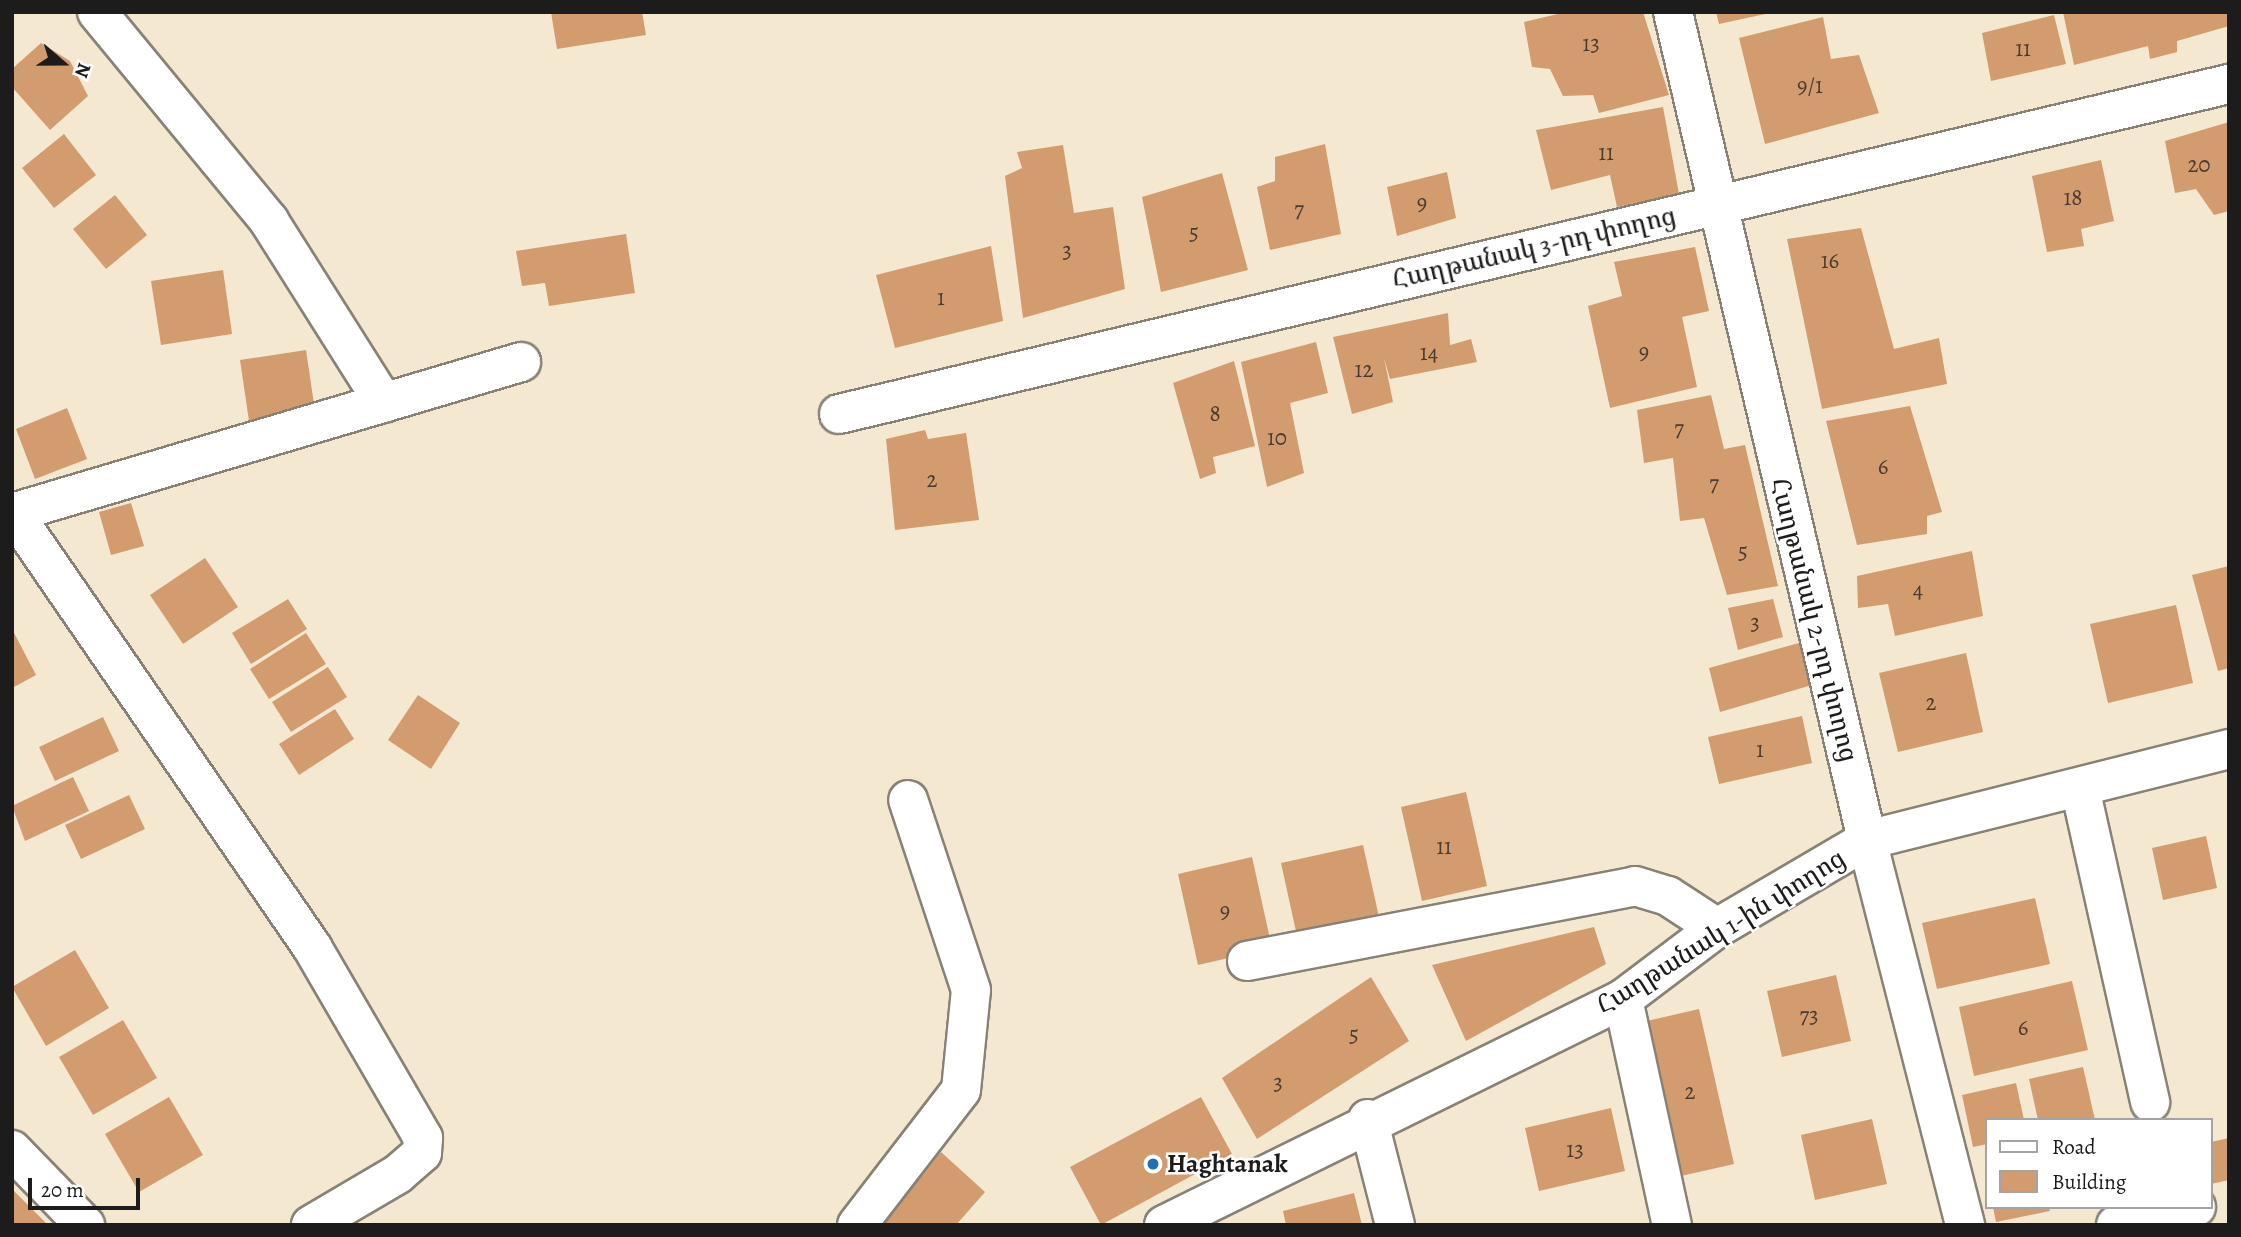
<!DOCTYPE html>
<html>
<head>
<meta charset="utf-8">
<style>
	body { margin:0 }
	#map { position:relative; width:2241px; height:1237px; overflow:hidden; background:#f4e8d1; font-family:Alegreya,"Noto Serif Armenian",serif }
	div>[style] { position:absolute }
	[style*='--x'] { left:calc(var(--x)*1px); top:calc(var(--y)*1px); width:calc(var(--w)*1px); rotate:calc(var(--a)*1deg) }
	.building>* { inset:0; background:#d29c6f }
	.roads { filter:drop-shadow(2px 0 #888276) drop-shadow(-2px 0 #888276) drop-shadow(0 2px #888276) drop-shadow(0 -2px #888276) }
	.minor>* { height:38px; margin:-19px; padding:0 19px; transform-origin:19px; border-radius:19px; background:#fff }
	.major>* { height:38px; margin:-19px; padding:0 19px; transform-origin:19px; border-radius:19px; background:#fff }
	.dots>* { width:19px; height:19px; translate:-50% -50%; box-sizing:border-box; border:4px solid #fff; border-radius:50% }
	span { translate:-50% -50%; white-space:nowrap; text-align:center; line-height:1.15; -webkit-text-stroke:5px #fff; paint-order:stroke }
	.number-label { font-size:23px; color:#4a3c31 }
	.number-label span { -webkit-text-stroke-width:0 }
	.street-label { font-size:26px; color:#1c1c1c }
	.poi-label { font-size:26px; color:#1c1c1c; font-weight:700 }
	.left { translate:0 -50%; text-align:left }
	.frame { position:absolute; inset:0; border:14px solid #1c1c1c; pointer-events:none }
	.legend { position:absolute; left:1985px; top:1118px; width:228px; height:91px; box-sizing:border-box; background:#fff; border:2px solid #a4a4a4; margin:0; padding:9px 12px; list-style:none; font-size:21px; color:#1c1c1c }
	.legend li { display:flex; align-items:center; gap:14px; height:35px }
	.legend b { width:35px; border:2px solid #a4a4a4 }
	.north { position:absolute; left:28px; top:28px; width:70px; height:70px; -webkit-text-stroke:5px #fff; paint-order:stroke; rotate:110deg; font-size:19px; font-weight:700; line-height:28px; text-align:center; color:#1c1c1c }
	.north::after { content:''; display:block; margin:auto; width:24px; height:32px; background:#1c1c1c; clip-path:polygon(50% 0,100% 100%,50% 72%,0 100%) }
	.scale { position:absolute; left:28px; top:1178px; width:112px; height:32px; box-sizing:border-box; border:4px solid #1c1c1c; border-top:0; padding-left:9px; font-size:21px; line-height:24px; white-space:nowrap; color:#1c1c1c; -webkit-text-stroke:5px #fff; paint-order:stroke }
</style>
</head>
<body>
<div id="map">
	<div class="building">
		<div style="clip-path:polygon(551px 12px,642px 12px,646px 35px,557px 49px)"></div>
		<div style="clip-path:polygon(1566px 12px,1643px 12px,1669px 95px,1599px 113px,1593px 95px,1563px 96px,1550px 69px,1532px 67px,1524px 22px)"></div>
		<div style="clip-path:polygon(1716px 12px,1770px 12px,1770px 13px,1719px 24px)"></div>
		<div style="clip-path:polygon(2063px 12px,2229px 12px,2229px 26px,2177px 41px,2177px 52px,2150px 59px,2148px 46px,2074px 65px)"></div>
		<div style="clip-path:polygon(2054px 15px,2066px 64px,1991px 81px,1982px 33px)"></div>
		<div style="clip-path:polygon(1823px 17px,1831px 59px,1859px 55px,1879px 113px,1765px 144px,1739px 38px)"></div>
		<div style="clip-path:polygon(41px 43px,70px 61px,88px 96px,50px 130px,12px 87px,12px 69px)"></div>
		<div style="clip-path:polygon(1663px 107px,1679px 194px,1617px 207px,1610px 175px,1551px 190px,1536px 130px)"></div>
		<div style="clip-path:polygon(2229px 122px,2229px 211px,2214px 215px,2196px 189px,2175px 193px,2165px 141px)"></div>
		<div style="clip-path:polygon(64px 134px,96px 175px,54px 208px,22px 168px)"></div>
		<div style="clip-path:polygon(1325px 144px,1341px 234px,1270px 250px,1257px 187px,1275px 181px,1275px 157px)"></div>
		<div style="clip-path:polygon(1063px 145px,1074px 213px,1113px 207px,1125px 289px,1023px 318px,1005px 176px,1022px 168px,1017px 152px)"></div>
		<div style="clip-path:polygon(2101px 160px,2114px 221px,2081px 229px,2084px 246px,2047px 252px,2032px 176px)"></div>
		<div style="clip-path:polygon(1447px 172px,1456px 218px,1397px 236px,1387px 187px)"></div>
		<div style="clip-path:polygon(1222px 173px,1248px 270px,1161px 292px,1142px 197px)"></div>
		<div style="clip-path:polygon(115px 195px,147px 235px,106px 269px,73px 229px)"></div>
		<div style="clip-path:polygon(1861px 228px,1894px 349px,1939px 338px,1947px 384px,1822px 409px,1787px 239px)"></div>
		<div style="clip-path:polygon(626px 234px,635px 293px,549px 306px,545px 283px,522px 286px,516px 251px)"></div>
		<div style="clip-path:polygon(991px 246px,1003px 321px,895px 348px,876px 275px)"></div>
		<div style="clip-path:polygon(1695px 247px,1709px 311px,1682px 317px,1697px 387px,1610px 408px,1588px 306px,1622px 296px,1614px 262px)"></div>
		<div style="clip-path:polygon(223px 270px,232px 334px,161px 345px,151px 281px)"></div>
		<div style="clip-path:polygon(1448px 313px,1450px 345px,1471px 339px,1477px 362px,1390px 379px,1384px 358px,1393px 402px,1352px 414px,1333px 337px)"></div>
		<div style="clip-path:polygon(1316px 342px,1328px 393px,1290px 403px,1304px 473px,1267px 487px,1241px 362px)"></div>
		<div style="clip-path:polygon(306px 350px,315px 411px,249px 421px,240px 360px)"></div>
		<div style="clip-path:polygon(1234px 361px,1255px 446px,1213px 457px,1216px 473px,1200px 479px,1173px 383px)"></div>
		<div style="clip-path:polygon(1711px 395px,1724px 449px,1745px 445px,1778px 586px,1727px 595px,1704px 518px,1680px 521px,1673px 458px,1644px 463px,1637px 410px)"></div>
		<div style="clip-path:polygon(1910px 406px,1942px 512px,1927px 516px,1927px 534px,1857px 545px,1826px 421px)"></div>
		<div style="clip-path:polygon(67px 408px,87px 459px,35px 479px,16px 429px)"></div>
		<div style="clip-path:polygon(925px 430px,928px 439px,966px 433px,979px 520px,895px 530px,886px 439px)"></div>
		<div style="clip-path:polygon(131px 503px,144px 546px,111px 555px,99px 512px)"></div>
		<div style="clip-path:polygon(1972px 551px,1983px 616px,1895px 636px,1888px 604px,1858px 608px,1857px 576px)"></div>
		<div style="clip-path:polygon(205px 558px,238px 607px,183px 644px,150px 595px)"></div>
		<div style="clip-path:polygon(2229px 566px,2229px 668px,2218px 671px,2192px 575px)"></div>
		<div style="clip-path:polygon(288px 599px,307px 629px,251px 664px,232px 633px)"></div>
		<div style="clip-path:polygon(1773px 599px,1783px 637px,1738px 650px,1728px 608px)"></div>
		<div style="clip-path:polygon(2176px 605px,2193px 683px,2108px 703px,2090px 624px)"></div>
		<div style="clip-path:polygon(12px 629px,36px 675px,12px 688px)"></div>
		<div style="clip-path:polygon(306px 633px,326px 664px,269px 699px,250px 669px)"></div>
		<div style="clip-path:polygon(1799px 643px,1812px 685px,1720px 712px,1709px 668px)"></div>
		<div style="clip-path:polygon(1966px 653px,1983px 732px,1898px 752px,1879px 673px)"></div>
		<div style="clip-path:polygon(328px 667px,347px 697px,291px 732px,272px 702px)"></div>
		<div style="clip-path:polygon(418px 695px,460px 723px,431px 769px,388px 740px)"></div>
		<div style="clip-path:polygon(335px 709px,354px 739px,299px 775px,279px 744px)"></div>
		<div style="clip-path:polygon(1802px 716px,1812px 763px,1719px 784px,1708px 737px)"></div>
		<div style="clip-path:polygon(103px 717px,119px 751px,55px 781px,39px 747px)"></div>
		<div style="clip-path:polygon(73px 777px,89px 811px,25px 841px,12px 806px)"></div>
		<div style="clip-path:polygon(1466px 792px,1487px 886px,1422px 901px,1401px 807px)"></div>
		<div style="clip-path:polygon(129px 795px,145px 829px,81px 859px,65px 825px)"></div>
		<div style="clip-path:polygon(2206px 836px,2217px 888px,2163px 900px,2152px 848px)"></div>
		<div style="clip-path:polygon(1363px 845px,1379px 917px,1297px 936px,1281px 863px)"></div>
		<div style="clip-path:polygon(1252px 857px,1272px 948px,1198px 965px,1178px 874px)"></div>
		<div style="clip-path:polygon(2035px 898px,2050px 964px,1937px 989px,1922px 923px)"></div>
		<div style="clip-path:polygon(1594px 927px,1606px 964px,1466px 1041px,1432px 965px)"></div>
		<div style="clip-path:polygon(75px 950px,109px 1008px,46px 1046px,12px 987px)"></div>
		<div style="clip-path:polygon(1836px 975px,1851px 1041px,1782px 1057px,1767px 991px)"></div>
		<div style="clip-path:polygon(1371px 977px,1409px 1041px,1257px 1139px,1222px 1078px)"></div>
		<div style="clip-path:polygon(2072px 981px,2088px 1050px,1974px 1076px,1959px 1007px)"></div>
		<div style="clip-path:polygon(1699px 1009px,1734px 1164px,1681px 1176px,1647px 1021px)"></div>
		<div style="clip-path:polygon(123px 1020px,157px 1078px,93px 1115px,59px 1057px)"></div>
		<div style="clip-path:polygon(2083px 1067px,2095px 1120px,2038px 1120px,2029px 1079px)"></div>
		<div style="clip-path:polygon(2016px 1083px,2024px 1120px,1987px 1120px,1987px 1144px,1973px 1147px,1962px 1095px)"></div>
		<div style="clip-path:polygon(169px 1097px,203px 1155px,139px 1192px,105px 1134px)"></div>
		<div style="clip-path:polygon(1201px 1097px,1232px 1154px,1101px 1225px,1070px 1167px)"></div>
		<div style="clip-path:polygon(1611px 1108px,1625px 1171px,1539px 1191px,1525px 1128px)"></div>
		<div style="clip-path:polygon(1872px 1119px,1887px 1184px,1815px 1200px,1801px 1135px)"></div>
		<div style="clip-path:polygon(2229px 1138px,2229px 1180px,2211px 1184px,2211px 1142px)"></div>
		<div style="clip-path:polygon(941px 1152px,985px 1192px,956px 1225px,874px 1225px)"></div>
		<div style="clip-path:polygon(12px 1189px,48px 1225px,12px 1225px)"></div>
		<div style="clip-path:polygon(1354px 1193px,1362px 1225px,1286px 1225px,1283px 1211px)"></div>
		<div style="clip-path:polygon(1993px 1207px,2049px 1207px,2050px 1211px,1996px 1222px)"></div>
	</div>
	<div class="roads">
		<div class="minor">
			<div style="--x:97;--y:12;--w:271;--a:50.5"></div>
			<div style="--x:269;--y:221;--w:215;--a:57.7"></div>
			<div style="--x:1673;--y:12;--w:850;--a:76.81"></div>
			<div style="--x:1867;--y:840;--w:397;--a:75.7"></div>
			<div style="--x:839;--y:414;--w:1429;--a:-13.36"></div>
			<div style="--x:12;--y:513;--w:531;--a:-16.52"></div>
			<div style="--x:14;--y:514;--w:526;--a:55.46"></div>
			<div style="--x:312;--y:947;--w:221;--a:59.8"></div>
			<div style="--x:423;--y:1138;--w:15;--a:94"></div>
			<div style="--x:422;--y:1153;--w:32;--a:139"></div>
			<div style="--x:398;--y:1174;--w:101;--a:149.6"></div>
			<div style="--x:2080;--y:788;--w:322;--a:77.4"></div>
			<div style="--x:1247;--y:961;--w:395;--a:-10.9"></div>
			<div style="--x:1635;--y:886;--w:34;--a:17"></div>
			<div style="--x:1668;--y:896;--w:59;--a:33.1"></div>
			<div style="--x:1623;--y:999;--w:231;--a:77.8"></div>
			<div style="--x:1368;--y:1119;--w:109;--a:75.7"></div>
			<div style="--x:12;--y:1150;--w:105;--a:45.8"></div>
			<div style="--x:857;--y:1225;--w:170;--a:-52.4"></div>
			<div style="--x:961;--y:1090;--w:100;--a:-84.3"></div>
			<div style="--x:971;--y:990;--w:200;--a:-108.3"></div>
			<div style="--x:2116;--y:1225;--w:82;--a:-12.7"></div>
		</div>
		<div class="major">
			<div style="--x:1164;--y:1225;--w:512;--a:-26.21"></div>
			<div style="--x:1623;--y:999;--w:118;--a:-37.1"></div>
			<div style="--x:1717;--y:928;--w:174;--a:-30.4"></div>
			<div style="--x:1867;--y:840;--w:373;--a:-14.1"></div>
		</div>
	</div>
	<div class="dots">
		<div style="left:1153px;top:1164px;background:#1f6fb2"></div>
	</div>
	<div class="number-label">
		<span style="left:1591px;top:44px">13</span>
		<span style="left:2023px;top:49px">11</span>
		<span style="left:1810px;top:86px">9/1</span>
		<span style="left:1606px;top:153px">11</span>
		<span style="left:2199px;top:165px">20</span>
		<span style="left:2073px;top:198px">18</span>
		<span style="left:1422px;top:203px">9</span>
		<span style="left:1299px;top:210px">7</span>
		<span style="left:1194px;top:233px">5</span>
		<span style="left:1067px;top:251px">3</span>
		<span style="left:1830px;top:261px">16</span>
		<span style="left:941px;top:298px">1</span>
		<span style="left:1644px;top:352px">9</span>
		<span style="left:1429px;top:353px">14</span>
		<span style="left:1364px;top:370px">12</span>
		<span style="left:1215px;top:414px">8</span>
		<span style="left:1679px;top:429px">7</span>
		<span style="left:1277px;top:438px">10</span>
		<span style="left:1883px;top:467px">6</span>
		<span style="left:932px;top:480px">2</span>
		<span style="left:1714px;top:484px">7</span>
		<span style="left:1743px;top:552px">5</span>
		<span style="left:1918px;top:590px">4</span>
		<span style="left:1755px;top:623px">3</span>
		<span style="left:1931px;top:703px">2</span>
		<span style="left:1760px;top:750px">1</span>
		<span style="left:1444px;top:847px">11</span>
		<span style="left:1225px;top:911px">9</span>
		<span style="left:1809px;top:1016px">73</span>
		<span style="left:2023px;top:1028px">6</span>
		<span style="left:1354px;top:1035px">5</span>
		<span style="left:1278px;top:1083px">3</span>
		<span style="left:1690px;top:1092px">2</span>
		<span style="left:1575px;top:1150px">13</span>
	</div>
	<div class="street-label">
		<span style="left:1534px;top:248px;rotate:-13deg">Հաղթանակ 3-րդ փողոց</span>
		<span style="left:1814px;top:620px;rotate:76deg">Հաղթանակ 2-րդ փողոց</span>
		<span style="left:1721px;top:932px;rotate:-32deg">Հաղթանակ 1-ին փողոց</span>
	</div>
	<div class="poi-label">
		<span class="left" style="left:1167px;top:1164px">Haghtanak</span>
	</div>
	<div class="frame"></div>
	<ul class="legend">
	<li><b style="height:9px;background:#fff"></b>Road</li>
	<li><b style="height:19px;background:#d29c6f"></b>Building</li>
	</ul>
	<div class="north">N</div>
	<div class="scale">20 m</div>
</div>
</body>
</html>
